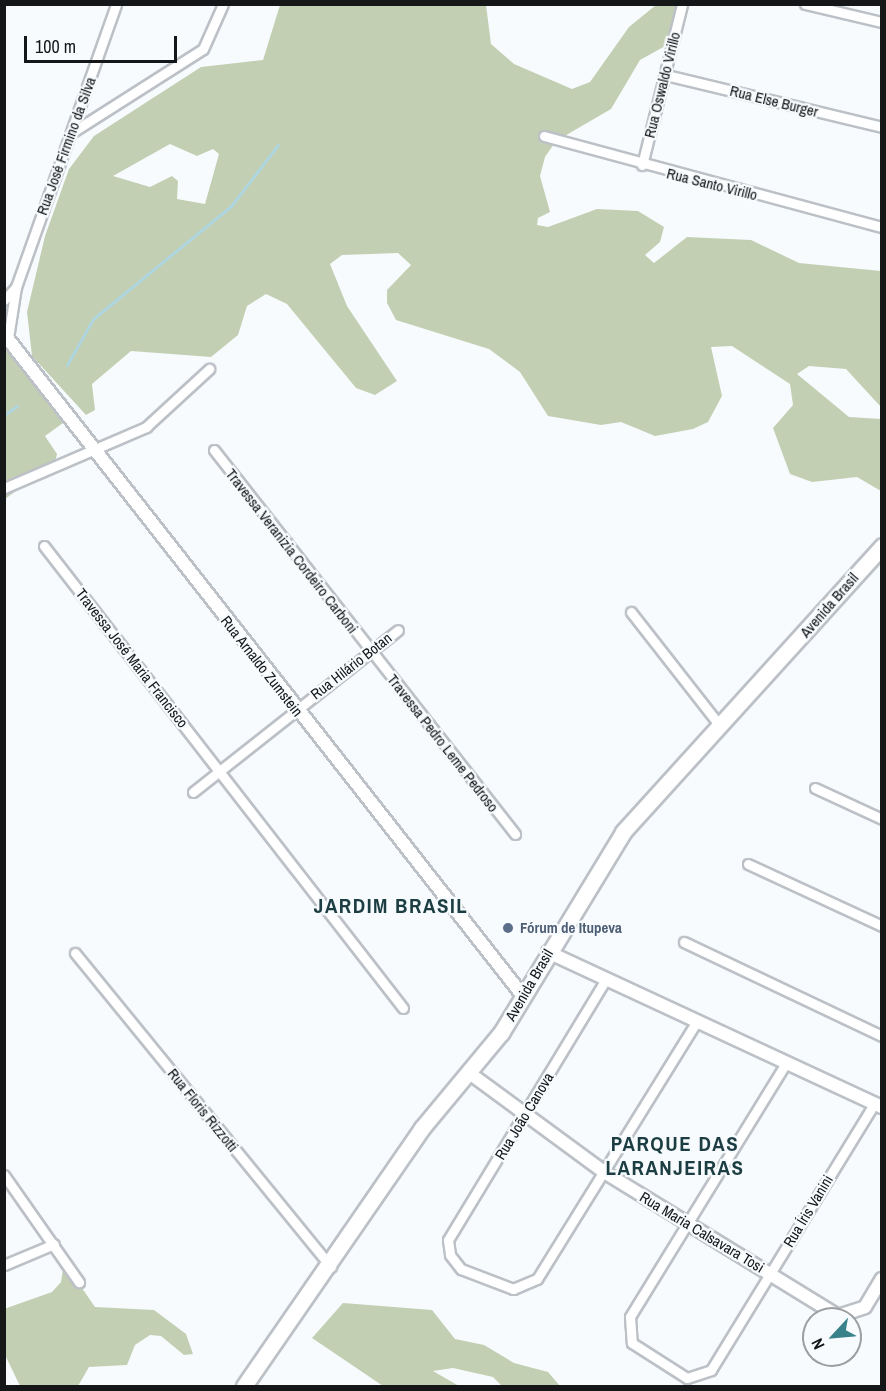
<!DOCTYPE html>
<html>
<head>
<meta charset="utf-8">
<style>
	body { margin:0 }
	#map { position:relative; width:886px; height:1391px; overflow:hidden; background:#f7fbfe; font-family:"Archivo Narrow",sans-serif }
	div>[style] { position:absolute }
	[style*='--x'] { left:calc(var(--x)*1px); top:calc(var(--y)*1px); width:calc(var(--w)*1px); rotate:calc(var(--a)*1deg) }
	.forest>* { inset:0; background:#c3cfb2 }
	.stream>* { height:3px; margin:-1.5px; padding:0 1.5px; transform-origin:1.5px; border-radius:1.5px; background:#afd5df }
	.roads { filter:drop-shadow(2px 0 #bcc1c7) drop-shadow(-2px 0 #bcc1c7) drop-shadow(0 2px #bcc1c7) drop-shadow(0 -2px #bcc1c7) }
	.minor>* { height:9px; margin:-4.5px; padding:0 4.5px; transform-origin:4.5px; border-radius:4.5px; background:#fff }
	.tertiary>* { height:12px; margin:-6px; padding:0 6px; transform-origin:6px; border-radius:6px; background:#fff }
	.primary>* { height:15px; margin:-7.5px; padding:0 7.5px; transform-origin:7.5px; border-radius:7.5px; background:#fff }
	.dots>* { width:16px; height:16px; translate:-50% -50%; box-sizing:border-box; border:3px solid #f7fbfe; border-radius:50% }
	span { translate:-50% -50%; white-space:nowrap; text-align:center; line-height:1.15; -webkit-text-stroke:4.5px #f7fbfe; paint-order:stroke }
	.street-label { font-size:15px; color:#141618 }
	.service-label { font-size:15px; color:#4e5e75; font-weight:700 }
	.left { translate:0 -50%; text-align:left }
	.district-label { font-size:21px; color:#1c3e42; font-weight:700; letter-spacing:1.5px }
	.frame { position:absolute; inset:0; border:6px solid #141618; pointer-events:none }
	.north { position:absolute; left:802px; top:1307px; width:60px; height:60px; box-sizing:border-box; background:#f7fbfe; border:2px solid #9c9fa2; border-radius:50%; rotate:244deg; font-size:16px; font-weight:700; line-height:24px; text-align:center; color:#141618 }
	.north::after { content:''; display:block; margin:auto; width:21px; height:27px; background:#3a8289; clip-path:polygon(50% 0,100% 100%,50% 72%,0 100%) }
	.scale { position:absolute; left:24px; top:36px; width:153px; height:27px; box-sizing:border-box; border:3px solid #141618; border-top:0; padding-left:8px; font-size:18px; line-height:21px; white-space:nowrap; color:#141618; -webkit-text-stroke:4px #f7fbfe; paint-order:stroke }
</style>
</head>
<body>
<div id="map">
	<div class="forest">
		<div style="clip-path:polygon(evenodd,280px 5px,486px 5px,491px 44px,514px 64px,572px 89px,590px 82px,629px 27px,656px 5px,676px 5px,667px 45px,640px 60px,611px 109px,556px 141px,545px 157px,540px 176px,550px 212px,538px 218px,537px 225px,548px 227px,597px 209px,638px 211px,664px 227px,660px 242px,645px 255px,654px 263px,687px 237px,751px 240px,799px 263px,881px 271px,881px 407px,846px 369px,809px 366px,797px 374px,849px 417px,881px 419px,881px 491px,857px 477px,812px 482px,790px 474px,773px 428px,793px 405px,790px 384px,732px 346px,711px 347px,722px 396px,708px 422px,693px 429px,655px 436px,621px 422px,601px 425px,548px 416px,520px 372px,489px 349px,396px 320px,387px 303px,387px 290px,411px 265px,398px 253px,342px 255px,330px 264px,347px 306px,397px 381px,375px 395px,356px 388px,287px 304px,266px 294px,247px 306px,238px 335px,211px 357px,131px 351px,92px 384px,95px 410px,86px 415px,32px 356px,27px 312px,45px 236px,69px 169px,94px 136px,201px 67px,263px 60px,280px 5px,170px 144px,197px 156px,213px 149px,219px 154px,205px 204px,177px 199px,178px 181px,172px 176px,150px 187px,113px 176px,170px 144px)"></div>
		<div style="clip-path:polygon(4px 339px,63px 423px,45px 436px,57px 454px,55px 462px,5px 499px)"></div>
		<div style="clip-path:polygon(64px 1262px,95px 1307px,154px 1310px,186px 1334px,193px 1354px,184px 1355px,161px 1336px,150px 1335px,135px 1345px,127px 1365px,89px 1367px,78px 1386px,20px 1386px,5px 1355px,4px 1309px,52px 1292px,61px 1282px)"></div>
		<div style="clip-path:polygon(343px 1303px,432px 1310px,455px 1339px,484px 1345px,514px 1363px,548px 1372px,560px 1386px,502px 1386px,493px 1377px,453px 1368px,433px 1371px,459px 1386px,383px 1386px,312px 1338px)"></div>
	</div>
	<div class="stream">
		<div style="--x:67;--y:365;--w:53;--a:-60.5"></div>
		<div style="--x:93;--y:319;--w:178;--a:-39.3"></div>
		<div style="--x:231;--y:206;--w:77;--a:-52.4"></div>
		<div style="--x:4;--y:415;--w:16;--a:-35"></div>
	</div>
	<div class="roads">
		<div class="minor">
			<div style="--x:805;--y:4;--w:79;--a:13.2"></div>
			<div style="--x:666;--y:75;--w:222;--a:13.5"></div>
			<div style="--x:71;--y:133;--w:156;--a:-32.5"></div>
			<div style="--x:203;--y:49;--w:49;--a:-66"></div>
			<div style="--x:544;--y:136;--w:350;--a:15.1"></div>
			<div style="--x:642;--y:165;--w:166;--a:-76"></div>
			<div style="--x:4;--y:300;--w:18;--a:-47"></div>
			<div style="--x:8;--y:338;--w:52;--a:-81.1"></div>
			<div style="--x:16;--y:287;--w:300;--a:-70.5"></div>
			<div style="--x:214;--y:450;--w:488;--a:51.9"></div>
			<div style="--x:4;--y:488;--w:155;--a:-23.2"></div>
			<div style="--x:146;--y:427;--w:86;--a:-42.6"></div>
			<div style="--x:44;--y:546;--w:585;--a:52.15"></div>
			<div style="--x:631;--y:612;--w:146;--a:52"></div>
			<div style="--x:815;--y:788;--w:74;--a:24.8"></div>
			<div style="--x:193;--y:792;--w:261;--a:-38.3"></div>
			<div style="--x:748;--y:864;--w:148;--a:24.8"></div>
			<div style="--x:684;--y:942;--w:219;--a:25.4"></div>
			<div style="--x:75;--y:953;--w:405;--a:50.8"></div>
			<div style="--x:606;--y:979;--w:305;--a:121.2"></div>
			<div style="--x:448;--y:1240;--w:15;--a:82"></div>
			<div style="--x:450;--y:1255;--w:18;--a:52"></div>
			<div style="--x:461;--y:1269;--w:56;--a:21"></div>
			<div style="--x:513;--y:1289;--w:26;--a:-23"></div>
			<div style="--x:537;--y:1279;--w:304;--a:-58.2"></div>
			<div style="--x:786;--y:1063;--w:298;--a:121.6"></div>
			<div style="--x:630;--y:1317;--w:26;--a:86"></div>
			<div style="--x:632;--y:1343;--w:65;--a:32.5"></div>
			<div style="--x:687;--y:1378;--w:25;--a:-18"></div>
			<div style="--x:711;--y:1370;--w:312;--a:-58.5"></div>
			<div style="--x:4;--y:1175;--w:131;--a:55"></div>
			<div style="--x:4;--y:1265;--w:54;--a:-22.8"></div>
		</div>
		<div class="tertiary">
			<div style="--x:4;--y:334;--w:841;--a:51.9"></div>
			<div style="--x:548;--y:952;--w:368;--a:24.9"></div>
			<div style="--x:468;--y:1072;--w:169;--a:36.3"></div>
			<div style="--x:604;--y:1172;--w:275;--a:31.6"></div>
			<div style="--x:838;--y:1316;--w:28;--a:-18"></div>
			<div style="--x:865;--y:1307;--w:33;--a:-59"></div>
		</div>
		<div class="primary">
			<div style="--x:244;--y:1386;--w:313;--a:-55.4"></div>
			<div style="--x:422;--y:1128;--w:124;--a:-50.3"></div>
			<div style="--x:501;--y:1033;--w:235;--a:-58.7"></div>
			<div style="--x:623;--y:832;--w:386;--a:-47.8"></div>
		</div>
	</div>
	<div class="dots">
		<div style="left:508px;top:928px;background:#5c6f8a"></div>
	</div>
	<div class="street-label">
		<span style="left:662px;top:85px;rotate:-76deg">Rua Oswaldo Virillo</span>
		<span style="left:774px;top:101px;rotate:14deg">Rua Else Burger</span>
		<span style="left:66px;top:146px;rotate:-70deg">Rua José Firmino da Silva</span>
		<span style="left:712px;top:184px;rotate:14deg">Rua Santo Virillo</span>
		<span style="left:292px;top:551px;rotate:52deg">Travessa Veranizia Cordeiro Carboni</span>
		<span style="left:829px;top:605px;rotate:-49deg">Avenida Brasil</span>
		<span style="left:132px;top:658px;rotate:52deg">Travessa José Maria Francisco</span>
		<span style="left:262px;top:666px;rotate:52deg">Rua Arnaldo Zumstein</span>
		<span style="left:351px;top:666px;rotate:-38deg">Rua Hilário Botan</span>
		<span style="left:443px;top:743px;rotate:52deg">Travessa Pedro Leme Pedroso</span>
		<span style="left:529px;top:985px;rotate:-60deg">Avenida Brasil</span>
		<span style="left:203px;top:1110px;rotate:51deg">Rua Floris Rizzotti</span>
		<span style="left:524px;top:1116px;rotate:-59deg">Rua João Canova</span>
		<span style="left:808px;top:1211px;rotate:-59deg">Rua Íris Vanini</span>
		<span style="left:702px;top:1232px;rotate:31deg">Rua Maria Calsavara Tosi</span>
	</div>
	<div class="service-label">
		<span class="left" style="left:520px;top:928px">Fórum de Itupeva</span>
	</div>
	<div class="district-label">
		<span style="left:391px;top:906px">JARDIM BRASIL</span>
		<span style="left:675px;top:1156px">PARQUE DAS<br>LARANJEIRAS</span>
	</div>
	<div class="frame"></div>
	<div class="north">N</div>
	<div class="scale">100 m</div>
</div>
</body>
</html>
